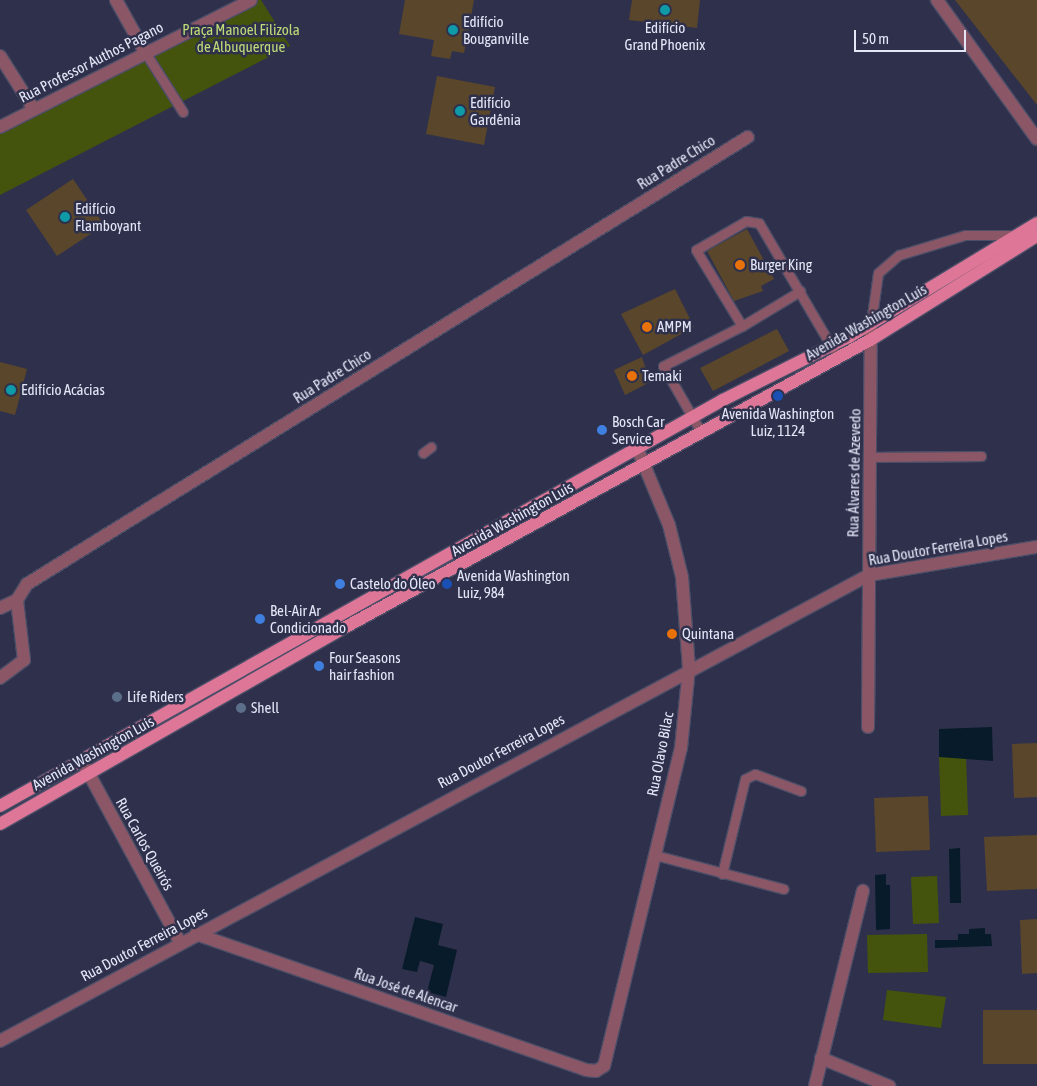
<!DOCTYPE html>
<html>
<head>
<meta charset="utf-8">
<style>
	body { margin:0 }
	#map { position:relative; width:1037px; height:1086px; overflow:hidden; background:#2f314c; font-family:"Asap Condensed",sans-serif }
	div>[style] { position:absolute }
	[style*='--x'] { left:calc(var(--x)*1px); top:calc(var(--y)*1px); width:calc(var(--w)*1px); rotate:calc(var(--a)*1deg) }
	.green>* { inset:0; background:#45540c }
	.water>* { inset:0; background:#071b2a }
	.building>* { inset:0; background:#5a462b }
	.roads { filter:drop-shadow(1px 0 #4c4e68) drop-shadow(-1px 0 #4c4e68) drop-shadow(0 1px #4c4e68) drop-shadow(0 -1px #4c4e68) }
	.service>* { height:9px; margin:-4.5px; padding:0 4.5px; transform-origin:4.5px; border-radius:4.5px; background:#8b5766 }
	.minor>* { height:12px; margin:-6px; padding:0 6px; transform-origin:6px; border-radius:6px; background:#8b5766 }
	.primary>* { height:12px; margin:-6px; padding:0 6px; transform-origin:6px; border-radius:6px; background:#de7697 }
	.dots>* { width:14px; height:14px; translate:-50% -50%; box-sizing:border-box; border:2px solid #2f314c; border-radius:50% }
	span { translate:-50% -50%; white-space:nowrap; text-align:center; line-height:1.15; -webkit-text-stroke:5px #2f314c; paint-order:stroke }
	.poi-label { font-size:15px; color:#e4e6f8 }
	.left { translate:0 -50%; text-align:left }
	.park-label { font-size:15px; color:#bfda78 }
	.street-label { font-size:15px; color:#e4e6f8 }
	.scale { position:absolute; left:854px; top:30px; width:112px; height:22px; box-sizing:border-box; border:2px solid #e4e6f8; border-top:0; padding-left:6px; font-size:15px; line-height:18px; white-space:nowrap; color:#e4e6f8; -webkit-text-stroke:4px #2f314c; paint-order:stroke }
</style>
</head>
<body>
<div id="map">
	<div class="green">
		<div style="clip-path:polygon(248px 0,261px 0,290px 46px,0 195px,0 130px)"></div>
		<div style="clip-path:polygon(966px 756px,968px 815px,941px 816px,939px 757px)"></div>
		<div style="clip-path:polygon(937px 876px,939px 923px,913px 924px,911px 877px)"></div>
		<div style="clip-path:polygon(927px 934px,928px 972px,868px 973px,867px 935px)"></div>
		<div style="clip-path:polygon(887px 990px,946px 997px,941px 1028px,883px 1020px)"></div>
	</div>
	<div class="water">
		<div style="clip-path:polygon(992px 727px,993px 761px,939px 757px,939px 729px)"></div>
		<div style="clip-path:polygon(960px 848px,961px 903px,950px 903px,949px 849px)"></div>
		<div style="clip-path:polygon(886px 874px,886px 885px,890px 885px,890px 929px,876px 930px,875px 875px)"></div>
		<div style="clip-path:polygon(415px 917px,443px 924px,438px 945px,457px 950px,446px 997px,427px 992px,434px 965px,420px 961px,417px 972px,402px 969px)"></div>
		<div style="clip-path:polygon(985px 928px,985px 934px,991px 934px,992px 946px,935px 948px,935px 940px,958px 940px,958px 934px,969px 934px,969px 929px)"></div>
	</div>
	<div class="building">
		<div style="clip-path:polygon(405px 0,474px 0,464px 53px,452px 51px,450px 59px,431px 56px,434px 40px,399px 34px)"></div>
		<div style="clip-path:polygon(632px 0,700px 0,697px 28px,629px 20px)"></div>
		<div style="clip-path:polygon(955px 0,1037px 0,1037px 105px)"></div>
		<div style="clip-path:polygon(437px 76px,495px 87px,484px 145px,426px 134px)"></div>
		<div style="clip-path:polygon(73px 179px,104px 225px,57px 256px,26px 210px)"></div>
		<div style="clip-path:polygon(747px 229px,774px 279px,761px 286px,763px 291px,734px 301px,707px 251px)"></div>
		<div style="clip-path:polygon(675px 289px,694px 327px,643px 355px,621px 314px)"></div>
		<div style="clip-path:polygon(777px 329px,789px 351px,713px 391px,700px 368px)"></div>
		<div style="clip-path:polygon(642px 357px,650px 382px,625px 395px,614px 370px)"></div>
		<div style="clip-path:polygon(0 362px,27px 369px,15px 415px,0 411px)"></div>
		<div style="clip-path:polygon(1037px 743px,1037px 797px,1014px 798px,1012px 744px)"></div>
		<div style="clip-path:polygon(928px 796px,930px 850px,876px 852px,874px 798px)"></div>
		<div style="clip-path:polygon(1037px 835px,1037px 889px,987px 891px,984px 837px)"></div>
		<div style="clip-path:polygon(1037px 919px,1037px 973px,1022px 974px,1020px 920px)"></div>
		<div style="clip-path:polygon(983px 1010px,1037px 1010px,1037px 1064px,983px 1064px)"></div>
	</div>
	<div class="roads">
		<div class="service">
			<div style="--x:145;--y:52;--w:71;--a:57.7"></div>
			<div style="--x:871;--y:323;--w:50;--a:-82"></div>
			<div style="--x:878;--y:273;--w:28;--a:-41"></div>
			<div style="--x:899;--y:255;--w:69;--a:-16.9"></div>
			<div style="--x:965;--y:235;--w:51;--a:0"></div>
			<div style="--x:742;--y:326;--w:68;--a:-31.1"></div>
			<div style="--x:701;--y:432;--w:76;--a:-119.9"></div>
			<div style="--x:663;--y:366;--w:89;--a:-26.9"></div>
			<div style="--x:742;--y:326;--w:89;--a:-121.2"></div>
			<div style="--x:696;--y:250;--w:58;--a:-30.1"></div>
			<div style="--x:746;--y:221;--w:13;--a:9"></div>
			<div style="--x:759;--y:223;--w:146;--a:59.6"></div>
			<div style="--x:423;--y:453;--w:10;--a:-37"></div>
			<div style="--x:870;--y:457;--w:111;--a:-0.5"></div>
			<div style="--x:655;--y:855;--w:133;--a:14.8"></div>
			<div style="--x:722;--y:874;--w:98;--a:-76.4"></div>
			<div style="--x:745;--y:779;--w:11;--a:-27"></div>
			<div style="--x:755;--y:774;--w:49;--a:20.3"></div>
		</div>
		<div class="minor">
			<div style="--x:116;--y:0;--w:60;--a:60.9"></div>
			<div style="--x:937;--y:0;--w:171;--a:54.3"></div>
			<div style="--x:0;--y:56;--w:62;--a:57.6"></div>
			<div style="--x:0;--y:127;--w:281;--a:-26.8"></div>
			<div style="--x:0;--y:608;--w:19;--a:-25"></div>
			<div style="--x:0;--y:678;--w:30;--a:-37"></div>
			<div style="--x:24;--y:660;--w:60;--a:-96.7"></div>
			<div style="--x:17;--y:600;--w:19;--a:-58"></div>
			<div style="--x:27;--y:584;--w:848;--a:-31.8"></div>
			<div style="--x:868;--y:727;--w:404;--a:-89.6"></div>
			<div style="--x:82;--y:761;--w:206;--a:61.6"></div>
			<div style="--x:196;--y:934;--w:413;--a:19.2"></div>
			<div style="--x:586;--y:1070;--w:10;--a:6"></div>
			<div style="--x:596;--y:1071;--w:9;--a:-32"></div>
			<div style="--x:604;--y:1066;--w:327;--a:-76.4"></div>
			<div style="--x:681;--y:748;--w:80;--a:-84.3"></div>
			<div style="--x:689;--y:668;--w:91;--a:-94.4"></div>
			<div style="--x:682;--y:577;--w:54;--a:-104"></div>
			<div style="--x:669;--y:525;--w:81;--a:-112.5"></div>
			<div style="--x:0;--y:1041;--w:986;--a:-28.2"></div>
			<div style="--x:869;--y:575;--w:170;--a:-9.5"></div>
			<div style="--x:821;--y:1058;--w:74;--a:22.4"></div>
			<div style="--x:815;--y:1086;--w:201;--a:-76.2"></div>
		</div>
		<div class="primary">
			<div style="--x:0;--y:806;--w:829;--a:-29.32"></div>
			<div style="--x:723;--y:400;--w:141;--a:-26.6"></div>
			<div style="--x:849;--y:337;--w:220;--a:-31.2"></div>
			<div style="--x:0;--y:824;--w:394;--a:-29.7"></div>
			<div style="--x:342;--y:629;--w:604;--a:-28.69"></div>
			<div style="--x:872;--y:339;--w:195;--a:-32"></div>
		</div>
	</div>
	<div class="dots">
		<div style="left:665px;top:10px;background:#0f9aa8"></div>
		<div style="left:453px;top:30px;background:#0f9aa8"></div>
		<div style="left:460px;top:111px;background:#0f9aa8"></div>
		<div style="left:65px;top:217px;background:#0f9aa8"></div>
		<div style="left:740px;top:265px;background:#e8710a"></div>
		<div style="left:647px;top:327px;background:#e8710a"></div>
		<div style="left:632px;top:376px;background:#e8710a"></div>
		<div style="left:11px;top:390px;background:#0f9aa8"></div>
		<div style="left:778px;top:396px;background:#1a4fb4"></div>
		<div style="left:602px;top:430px;background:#3f7fe0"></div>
		<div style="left:340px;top:584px;background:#3f7fe0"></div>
		<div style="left:447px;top:584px;background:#1a4fb4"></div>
		<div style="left:260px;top:619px;background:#3f7fe0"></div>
		<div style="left:672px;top:634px;background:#e8710a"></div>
		<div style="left:319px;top:666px;background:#3f7fe0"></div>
		<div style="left:117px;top:697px;background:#5c6f8a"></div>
		<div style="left:241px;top:708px;background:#5c6f8a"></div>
	</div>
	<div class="poi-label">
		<span class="left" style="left:463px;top:30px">Edifício<br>Bouganville</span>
		<span style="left:665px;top:36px">Edifício<br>Grand Phoenix</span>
		<span class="left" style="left:470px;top:111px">Edifício<br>Gardênia</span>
		<span class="left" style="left:75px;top:217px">Edifício<br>Flamboyant</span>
		<span class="left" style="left:750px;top:265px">Burger King</span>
		<span class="left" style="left:657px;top:327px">AMPM</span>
		<span class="left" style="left:642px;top:376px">Temaki</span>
		<span class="left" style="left:21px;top:390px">Edifício Acácias</span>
		<span style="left:778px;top:422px">Avenida Washington<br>Luiz, 1124</span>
		<span class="left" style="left:612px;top:430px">Bosch Car<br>Service</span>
		<span class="left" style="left:457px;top:584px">Avenida Washington<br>Luiz, 984</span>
		<span class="left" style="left:350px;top:584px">Castelo do Óleo</span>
		<span class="left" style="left:270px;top:619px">Bel-Air Ar<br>Condicionado</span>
		<span class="left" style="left:682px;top:634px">Quintana</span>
		<span class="left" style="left:329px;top:666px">Four Seasons<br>hair fashion</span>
		<span class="left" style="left:127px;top:697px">Life Riders</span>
		<span class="left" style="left:251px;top:708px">Shell</span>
	</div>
	<div class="park-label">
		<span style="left:241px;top:38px">Praça Manoel Filizola<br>de Albuquerque</span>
	</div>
	<div class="street-label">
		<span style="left:91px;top:62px;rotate:-27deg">Rua Professor Authos Pagano</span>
		<span style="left:676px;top:162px;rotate:-32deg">Rua Padre Chico</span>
		<span style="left:866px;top:322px;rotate:-30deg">Avenida Washington Luís</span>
		<span style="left:332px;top:376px;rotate:-32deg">Rua Padre Chico</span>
		<span style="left:854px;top:473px;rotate:-89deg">Rua Álvares de Azevedo</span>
		<span style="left:512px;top:519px;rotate:-29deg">Avenida Washington Luís</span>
		<span style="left:938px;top:548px;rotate:-10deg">Rua Doutor Ferreira Lopes</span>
		<span style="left:501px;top:751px;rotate:-28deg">Rua Doutor Ferreira Lopes</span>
		<span style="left:93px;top:753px;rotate:-29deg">Avenida Washington Luís</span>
		<span style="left:660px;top:754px;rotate:-79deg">Rua Olavo Bilac</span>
		<span style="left:145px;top:844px;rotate:61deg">Rua Carlos Queirós</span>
		<span style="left:144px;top:944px;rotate:-28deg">Rua Doutor Ferreira Lopes</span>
		<span style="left:406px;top:990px;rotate:19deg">Rua José de Alencar</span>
	</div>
	<div class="scale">50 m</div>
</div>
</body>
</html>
